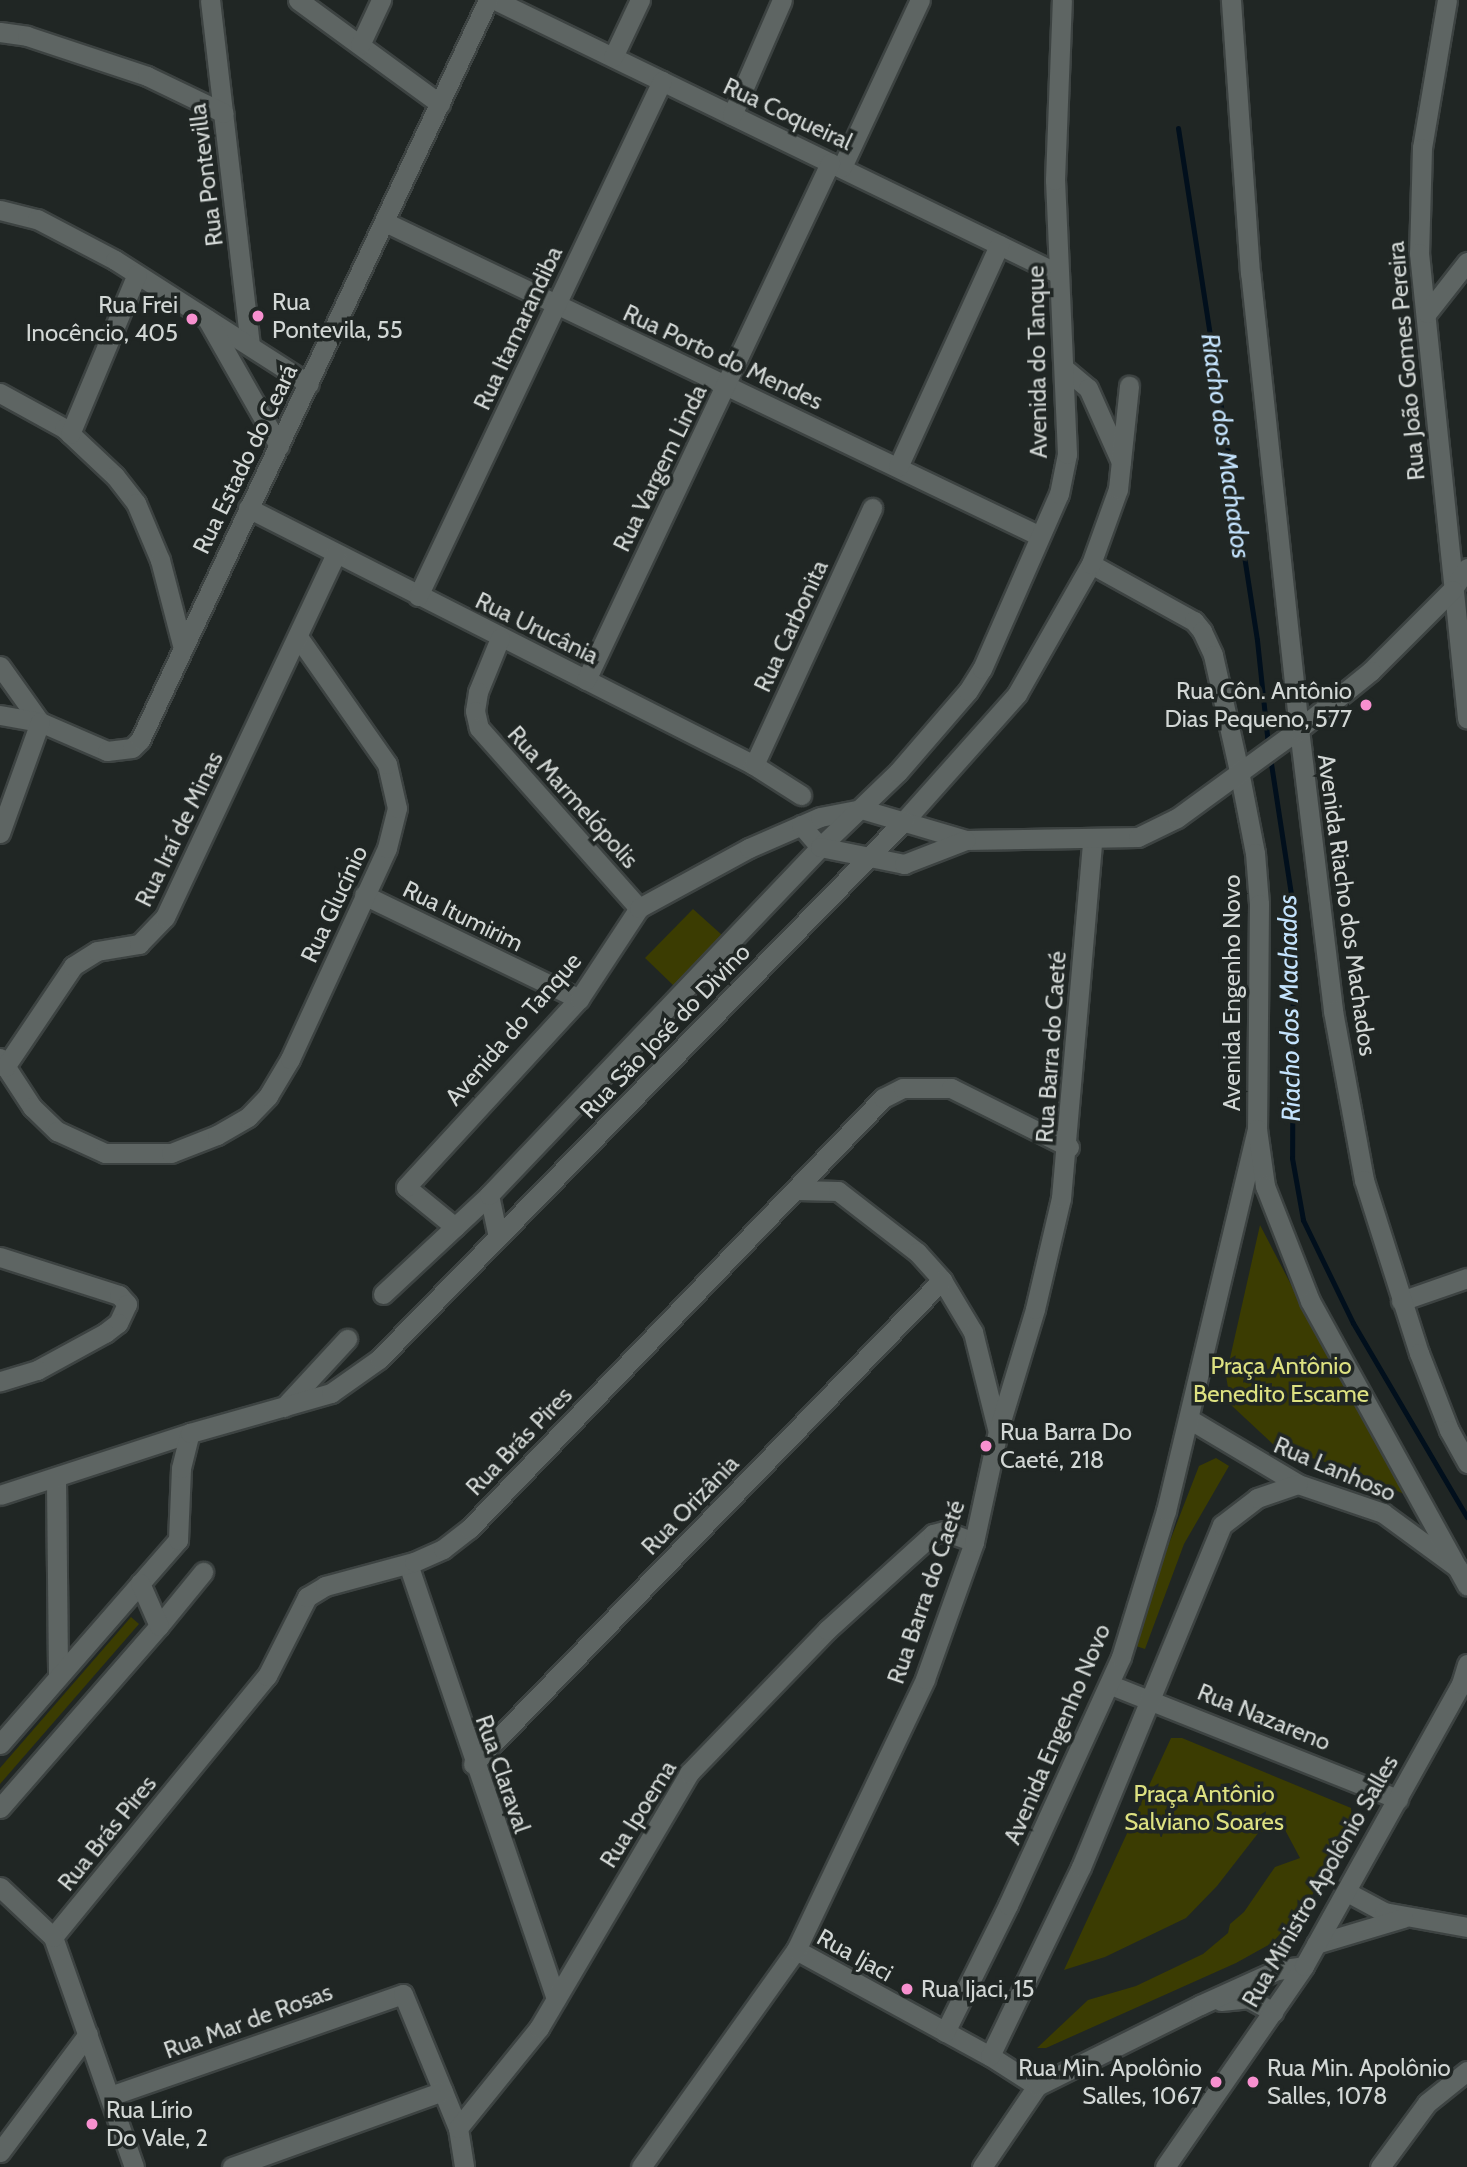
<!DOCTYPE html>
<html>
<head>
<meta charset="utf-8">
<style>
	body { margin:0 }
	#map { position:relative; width:1467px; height:2167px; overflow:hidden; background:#202624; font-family:Cabin,sans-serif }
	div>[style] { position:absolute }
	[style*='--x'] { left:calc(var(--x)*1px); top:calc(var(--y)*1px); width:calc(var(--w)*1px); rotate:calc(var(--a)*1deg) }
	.green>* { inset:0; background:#3b3c02 }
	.stream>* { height:5px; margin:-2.5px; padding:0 2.5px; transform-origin:2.5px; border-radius:2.5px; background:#010f1c }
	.roads { filter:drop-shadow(2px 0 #3d4342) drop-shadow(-2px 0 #3d4342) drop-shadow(0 2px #3d4342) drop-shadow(0 -2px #3d4342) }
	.minor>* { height:19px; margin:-9.5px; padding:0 9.5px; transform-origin:9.5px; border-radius:9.5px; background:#5e6563 }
	.tertiary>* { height:19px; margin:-9.5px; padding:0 9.5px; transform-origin:9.5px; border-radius:9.5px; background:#5e6563 }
	.secondary>* { height:19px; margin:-9.5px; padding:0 9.5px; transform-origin:9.5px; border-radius:9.5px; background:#5e6563 }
	.dots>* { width:19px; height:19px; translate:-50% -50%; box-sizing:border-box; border:4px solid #202624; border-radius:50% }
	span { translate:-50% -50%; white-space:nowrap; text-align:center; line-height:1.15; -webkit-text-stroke:7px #202624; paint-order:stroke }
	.street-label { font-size:24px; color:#d2d7d5 }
	.poi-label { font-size:24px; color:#d2d7d5 }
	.left { translate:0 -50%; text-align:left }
	.right { translate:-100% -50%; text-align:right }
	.park-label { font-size:24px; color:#dde181 }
	.water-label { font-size:26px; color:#c4e3fd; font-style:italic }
</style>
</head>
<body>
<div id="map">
	<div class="green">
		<div style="clip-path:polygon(693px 909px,722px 935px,674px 986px,645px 958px)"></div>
		<div style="clip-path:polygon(1260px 1225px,1298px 1298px,1406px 1495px,1353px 1470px,1277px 1448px,1231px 1405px,1226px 1376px)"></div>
		<div style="clip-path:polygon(1216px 1458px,1229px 1466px,1184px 1544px,1145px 1649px,1130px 1644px,1199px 1466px)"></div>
		<div style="clip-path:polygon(131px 1617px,139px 1624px,0 1784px,0 1768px)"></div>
		<div style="clip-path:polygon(1171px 1738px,1182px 1738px,1351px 1808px,1352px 1821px,1309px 1901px,1272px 1943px,1236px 1963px,1046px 2048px,1037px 2048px,1088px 2000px,1136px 1986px,1203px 1954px,1228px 1933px,1230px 1924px,1244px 1912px,1275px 1867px,1300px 1858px,1284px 1828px,1259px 1832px,1217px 1886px,1186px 1918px,1105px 1957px,1064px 1970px)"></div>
	</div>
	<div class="stream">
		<div style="--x:1178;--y:128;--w:518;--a:81.23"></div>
		<div style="--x:1257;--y:640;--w:105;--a:84"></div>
		<div style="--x:1270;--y:757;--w:152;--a:81.3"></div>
		<div style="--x:1293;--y:907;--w:251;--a:90.2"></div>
		<div style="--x:1292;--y:1158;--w:63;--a:79.9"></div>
		<div style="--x:1303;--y:1220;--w:114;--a:64.1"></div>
		<div style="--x:1353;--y:1323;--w:225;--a:59.6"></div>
	</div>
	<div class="roads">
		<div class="minor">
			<div style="--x:210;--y:0;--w:346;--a:83.4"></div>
			<div style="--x:298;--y:0;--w:176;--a:36.2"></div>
			<div style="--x:495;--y:0;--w:627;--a:25.91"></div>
			<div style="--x:1447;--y:0;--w:150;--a:99.6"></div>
			<div style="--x:1422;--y:148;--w:105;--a:91.6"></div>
			<div style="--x:1419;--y:253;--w:468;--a:84.1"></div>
			<div style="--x:0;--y:32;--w:27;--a:8"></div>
			<div style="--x:27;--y:36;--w:126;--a:18.4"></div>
			<div style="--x:147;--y:76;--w:85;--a:25.7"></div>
			<div style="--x:360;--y:45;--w:50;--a:-65"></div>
			<div style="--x:613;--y:57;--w:63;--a:-64.7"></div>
			<div style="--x:732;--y:115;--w:125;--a:-66.5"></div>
			<div style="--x:842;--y:167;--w:184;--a:-65"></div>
			<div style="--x:0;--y:210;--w:38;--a:14"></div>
			<div style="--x:37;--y:219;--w:88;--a:27.7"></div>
			<div style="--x:115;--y:260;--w:230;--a:32.6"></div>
			<div style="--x:385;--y:222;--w:726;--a:25.61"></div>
			<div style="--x:1427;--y:313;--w:65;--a:-51.9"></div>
			<div style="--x:207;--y:319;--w:146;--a:60.4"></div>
			<div style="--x:1065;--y:369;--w:30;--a:40"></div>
			<div style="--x:1088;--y:388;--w:81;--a:66"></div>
			<div style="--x:0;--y:393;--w:73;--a:28.7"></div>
			<div style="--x:64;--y:428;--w:70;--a:43.3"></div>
			<div style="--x:115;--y:476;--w:34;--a:52"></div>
			<div style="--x:136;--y:503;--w:62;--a:67.2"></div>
			<div style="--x:160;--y:560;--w:91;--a:75.4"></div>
			<div style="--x:70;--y:434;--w:173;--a:-67.3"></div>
			<div style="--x:898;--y:467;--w:244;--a:-65.5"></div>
			<div style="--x:248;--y:508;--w:568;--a:26.93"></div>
			<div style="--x:754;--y:765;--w:56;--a:32.6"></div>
			<div style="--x:1091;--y:564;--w:118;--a:29"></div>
			<div style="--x:1194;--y:621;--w:13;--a:51"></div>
			<div style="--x:1202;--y:631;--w:26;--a:65"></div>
			<div style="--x:1213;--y:655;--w:124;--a:77.4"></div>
			<div style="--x:418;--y:596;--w:570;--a:-64.65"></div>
			<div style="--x:500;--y:638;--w:58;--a:112.2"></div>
			<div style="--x:478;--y:692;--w:19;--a:99"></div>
			<div style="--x:475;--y:711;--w:17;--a:77"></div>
			<div style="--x:479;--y:728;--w:241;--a:48.4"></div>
			<div style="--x:0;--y:666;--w:69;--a:54.5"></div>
			<div style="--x:586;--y:680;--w:572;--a:-64.73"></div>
			<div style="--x:0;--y:715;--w:41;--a:9.9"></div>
			<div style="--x:40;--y:722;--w:73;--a:23.4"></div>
			<div style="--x:107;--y:751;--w:25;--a:-7"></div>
			<div style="--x:132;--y:748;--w:11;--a:-45"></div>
			<div style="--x:140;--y:740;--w:818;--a:-64.81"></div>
			<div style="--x:754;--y:765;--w:283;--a:-65.3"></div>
			<div style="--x:904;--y:821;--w:170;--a:-48.3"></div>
			<div style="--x:1017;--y:694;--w:150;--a:-60.4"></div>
			<div style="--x:1091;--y:564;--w:80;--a:-70.2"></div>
			<div style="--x:1118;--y:489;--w:104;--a:-83.9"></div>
			<div style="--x:0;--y:833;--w:118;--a:-70.2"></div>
			<div style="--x:364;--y:895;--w:239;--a:25.8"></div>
			<div style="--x:0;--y:1058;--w:59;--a:56.9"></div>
			<div style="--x:32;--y:1107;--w:35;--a:44"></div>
			<div style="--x:57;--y:1131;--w:53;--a:24.6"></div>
			<div style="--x:105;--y:1153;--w:66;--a:0"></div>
			<div style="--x:171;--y:1153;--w:49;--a:-21.4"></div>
			<div style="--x:217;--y:1135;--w:36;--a:-30"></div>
			<div style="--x:248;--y:1117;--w:29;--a:-46"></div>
			<div style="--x:268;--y:1096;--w:43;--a:-59.3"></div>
			<div style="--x:290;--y:1059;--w:232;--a:-65.3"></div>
			<div style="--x:387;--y:848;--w:41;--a:-76"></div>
			<div style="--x:397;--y:808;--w:45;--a:-102.8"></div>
			<div style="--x:387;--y:764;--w:155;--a:-125"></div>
			<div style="--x:5;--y:1067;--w:122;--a:-56"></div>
			<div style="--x:73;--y:966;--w:28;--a:-32"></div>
			<div style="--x:97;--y:951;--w:43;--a:-9.5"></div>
			<div style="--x:139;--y:944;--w:37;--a:-46"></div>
			<div style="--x:165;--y:917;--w:401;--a:-64.8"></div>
			<div style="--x:797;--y:1190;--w:41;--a:1.4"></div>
			<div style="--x:838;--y:1191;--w:100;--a:37.7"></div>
			<div style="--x:917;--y:1252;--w:38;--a:48"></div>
			<div style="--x:942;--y:1280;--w:61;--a:59.2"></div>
			<div style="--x:973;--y:1332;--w:99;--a:76"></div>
			<div style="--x:489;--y:1195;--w:43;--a:77.9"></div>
			<div style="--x:455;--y:1227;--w:63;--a:-140.8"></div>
			<div style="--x:406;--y:1187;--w:255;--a:-47.4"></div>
			<div style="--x:579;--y:999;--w:109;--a:-56.6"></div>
			<div style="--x:639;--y:908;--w:125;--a:-28.6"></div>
			<div style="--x:749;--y:848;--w:77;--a:-23.6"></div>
			<div style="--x:820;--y:817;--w:42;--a:-11"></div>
			<div style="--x:0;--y:1257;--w:125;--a:17.7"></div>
			<div style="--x:119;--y:1295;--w:12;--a:48"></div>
			<div style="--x:127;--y:1304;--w:21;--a:115"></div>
			<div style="--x:118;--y:1323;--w:16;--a:142"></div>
			<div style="--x:105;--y:1333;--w:77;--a:151.4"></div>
			<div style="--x:37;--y:1370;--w:39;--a:163"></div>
			<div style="--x:383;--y:1294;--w:145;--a:-43"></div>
			<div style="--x:489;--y:1195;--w:480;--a:-46.4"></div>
			<div style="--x:820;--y:847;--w:29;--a:-131"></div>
			<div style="--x:1401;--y:1301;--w:70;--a:-19.2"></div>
			<div style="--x:284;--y:1407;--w:93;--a:-47.2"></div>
			<div style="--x:1189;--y:1419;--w:127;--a:30.8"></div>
			<div style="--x:1298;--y:1484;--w:90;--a:18.8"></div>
			<div style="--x:1383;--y:1513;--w:93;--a:36.3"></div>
			<div style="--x:56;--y:1479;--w:198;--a:89.4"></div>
			<div style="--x:0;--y:1495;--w:200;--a:-18.1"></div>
			<div style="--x:408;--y:1564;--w:459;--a:71.2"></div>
			<div style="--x:159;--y:1626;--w:70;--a:-50.8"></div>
			<div style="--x:1111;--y:1685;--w:309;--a:21.7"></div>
			<div style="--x:473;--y:1764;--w:674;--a:-45.9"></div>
			<div style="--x:1347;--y:1892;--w:42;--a:28.4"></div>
			<div style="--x:1384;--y:1912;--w:84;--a:10.2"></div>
			<div style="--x:1316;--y:1944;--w:91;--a:-16.6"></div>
			<div style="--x:796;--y:1950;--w:221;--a:28.7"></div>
			<div style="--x:990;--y:2056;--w:56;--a:32.6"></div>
			<div style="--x:1221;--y:2001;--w:27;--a:-6"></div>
			<div style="--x:1248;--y:1998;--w:29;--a:29"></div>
			<div style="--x:945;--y:2032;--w:142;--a:-63.6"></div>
			<div style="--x:1008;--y:1905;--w:273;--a:-65.5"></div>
			<div style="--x:1121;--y:1657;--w:153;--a:-72.9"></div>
			<div style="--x:1166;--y:1511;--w:392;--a:-76.6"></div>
			<div style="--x:990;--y:2056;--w:210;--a:-64.3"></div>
			<div style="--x:1081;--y:1867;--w:370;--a:-67.6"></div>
			<div style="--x:1222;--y:1525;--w:44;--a:-37.6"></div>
			<div style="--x:1257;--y:1498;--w:43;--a:-18.9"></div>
			<div style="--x:110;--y:2096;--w:310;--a:-19.2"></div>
			<div style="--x:403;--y:1994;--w:145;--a:67.7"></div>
			<div style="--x:458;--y:2128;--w:39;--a:81"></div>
			<div style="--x:458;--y:2128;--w:129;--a:-51"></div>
			<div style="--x:539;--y:2028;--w:296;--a:-59.5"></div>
			<div style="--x:689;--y:1773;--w:199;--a:-46"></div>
			<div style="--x:827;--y:1630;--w:143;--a:-42.2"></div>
			<div style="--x:933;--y:1534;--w:11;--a:-15"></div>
			<div style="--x:944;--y:1531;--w:32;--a:20"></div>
			<div style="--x:0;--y:2152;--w:147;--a:-53.3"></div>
			<div style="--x:134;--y:2167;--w:244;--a:-109.4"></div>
			<div style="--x:53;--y:1937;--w:338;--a:-50.7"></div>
			<div style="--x:267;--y:1676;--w:89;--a:-63.1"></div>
			<div style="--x:307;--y:1597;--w:21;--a:-31"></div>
			<div style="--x:325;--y:1586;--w:92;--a:-15.1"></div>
			<div style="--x:414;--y:1562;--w:32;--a:-24"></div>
			<div style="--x:443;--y:1549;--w:33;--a:-38"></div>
			<div style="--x:469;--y:1529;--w:598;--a:-46.15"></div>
			<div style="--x:883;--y:1098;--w:22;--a:-27"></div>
			<div style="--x:903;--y:1088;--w:48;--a:0"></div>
			<div style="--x:951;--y:1088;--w:132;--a:26.6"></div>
			<div style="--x:232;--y:2167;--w:224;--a:-19.8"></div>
			<div style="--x:641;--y:2167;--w:267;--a:-54.5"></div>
			<div style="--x:796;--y:1950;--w:300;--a:-64.5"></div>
			<div style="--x:925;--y:1679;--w:145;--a:-70.3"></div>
			<div style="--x:974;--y:1542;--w:114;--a:-77.8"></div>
			<div style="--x:998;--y:1431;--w:127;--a:-73.1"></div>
			<div style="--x:1035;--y:1309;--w:114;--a:-76.8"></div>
			<div style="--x:1061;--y:1198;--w:358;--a:-85"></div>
			<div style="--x:982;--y:2167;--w:98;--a:-55.8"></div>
			<div style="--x:1037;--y:2086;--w:182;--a:-26.4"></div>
			<div style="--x:1200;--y:2005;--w:85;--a:-24.4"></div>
			<div style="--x:1277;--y:1970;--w:27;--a:-8"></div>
			<div style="--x:1165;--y:2167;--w:244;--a:-55.3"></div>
			<div style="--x:1304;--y:1966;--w:323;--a:-60.9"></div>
			<div style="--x:1461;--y:1684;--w:21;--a:-73"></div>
			<div style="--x:1380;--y:2167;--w:79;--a:-53.7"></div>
			<div style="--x:1427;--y:2103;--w:51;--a:-38.7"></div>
		</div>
		<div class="tertiary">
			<div style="--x:1467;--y:568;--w:27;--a:124"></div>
			<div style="--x:1452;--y:590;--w:115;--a:135"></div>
			<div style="--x:1371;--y:671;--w:92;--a:141.1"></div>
			<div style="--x:1299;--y:729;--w:284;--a:83.1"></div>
			<div style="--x:1333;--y:1011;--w:172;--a:79.6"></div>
			<div style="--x:1364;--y:1180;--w:182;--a:72.4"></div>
			<div style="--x:1419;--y:1353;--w:83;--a:68.7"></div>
			<div style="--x:1449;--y:1430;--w:38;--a:61"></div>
			<div style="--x:1240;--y:776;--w:78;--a:79"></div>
			<div style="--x:1255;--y:853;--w:51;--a:85.5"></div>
			<div style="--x:1259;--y:904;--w:225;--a:90.5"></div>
			<div style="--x:1257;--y:1129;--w:58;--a:82"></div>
			<div style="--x:1265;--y:1186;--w:123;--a:68.6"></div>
			<div style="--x:1310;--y:1301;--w:325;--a:61.1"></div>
			<div style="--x:0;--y:1887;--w:73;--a:43.3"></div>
		</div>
		<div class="secondary">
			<div style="--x:861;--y:809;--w:109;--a:16.4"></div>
			<div style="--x:966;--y:840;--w:172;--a:-1"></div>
			<div style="--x:1138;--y:837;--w:43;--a:-26"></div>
			<div style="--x:1177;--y:818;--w:151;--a:-36.1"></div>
			<div style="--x:1299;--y:729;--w:459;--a:-96.1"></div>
			<div style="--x:1250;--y:273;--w:274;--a:-94"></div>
			<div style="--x:820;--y:847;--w:108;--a:-43.9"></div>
			<div style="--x:898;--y:772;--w:107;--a:-49.2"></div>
			<div style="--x:968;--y:691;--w:26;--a:-58"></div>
			<div style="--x:982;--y:669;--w:191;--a:-66.3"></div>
			<div style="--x:1059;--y:494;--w:41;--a:-78.7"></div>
			<div style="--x:1067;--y:454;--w:274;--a:-92.5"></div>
			<div style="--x:1055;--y:180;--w:180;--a:-87.8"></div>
			<div style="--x:820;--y:847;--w:86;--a:11.4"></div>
			<div style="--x:904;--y:864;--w:66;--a:-21.2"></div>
			<div style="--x:0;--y:1744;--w:271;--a:-48.9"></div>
			<div style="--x:178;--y:1540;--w:72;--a:-87.6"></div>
			<div style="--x:181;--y:1468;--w:36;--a:-76"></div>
			<div style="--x:190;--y:1433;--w:147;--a:-15.8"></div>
			<div style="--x:331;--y:1393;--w:59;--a:-35.3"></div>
			<div style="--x:379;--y:1359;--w:752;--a:-45.7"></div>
			<div style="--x:0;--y:1808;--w:242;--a:-48.9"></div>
			<div style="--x:159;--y:1626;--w:47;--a:-113.8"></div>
		</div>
	</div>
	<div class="dots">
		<div style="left:258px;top:316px;background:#f790cf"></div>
		<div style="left:192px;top:319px;background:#f790cf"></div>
		<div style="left:1366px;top:705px;background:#f790cf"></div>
		<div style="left:986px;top:1446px;background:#f790cf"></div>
		<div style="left:907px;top:1989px;background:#f790cf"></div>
		<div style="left:1216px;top:2082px;background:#f790cf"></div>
		<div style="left:1253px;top:2082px;background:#f790cf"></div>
		<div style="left:92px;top:2124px;background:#f790cf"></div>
	</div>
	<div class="street-label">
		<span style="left:788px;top:114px;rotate:25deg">Rua Coqueiral</span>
		<span style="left:206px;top:175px;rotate:-97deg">Rua Pontevilla</span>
		<span style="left:518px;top:328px;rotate:-65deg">Rua Itamarandiba</span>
		<span style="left:723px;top:357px;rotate:25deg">Rua Porto do Mendes</span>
		<span style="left:1406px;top:361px;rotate:-95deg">Rua João Gomes Pereira</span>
		<span style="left:1037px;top:362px;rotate:-91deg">Avenida do Tanque</span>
		<span style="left:245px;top:459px;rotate:-64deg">Rua Estado do Ceará</span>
		<span style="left:660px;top:468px;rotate:-64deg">Rua Vargem Linda</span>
		<span style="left:791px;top:626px;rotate:-65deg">Rua Carbonita</span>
		<span style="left:537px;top:628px;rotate:26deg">Rua Urucânia</span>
		<span style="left:573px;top:797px;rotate:48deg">Rua Marmelópolis</span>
		<span style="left:179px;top:829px;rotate:-64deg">Rua Iraí de Minas</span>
		<span style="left:334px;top:904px;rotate:-65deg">Rua Glucínio</span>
		<span style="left:1347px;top:905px;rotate:82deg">Avenida Riacho dos Machados</span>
		<span style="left:463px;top:916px;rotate:26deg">Rua Itumirim</span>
		<span style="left:1232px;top:993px;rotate:-90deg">Avenida Engenho Novo</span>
		<span style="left:513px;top:1029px;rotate:-49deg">Avenida do Tanque</span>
		<span style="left:665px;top:1031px;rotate:-46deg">Rua São José do Divino</span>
		<span style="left:1051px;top:1047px;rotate:-86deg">Rua Barra do Caeté</span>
		<span style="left:519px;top:1441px;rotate:-46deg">Rua Brás Pires</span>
		<span style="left:1335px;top:1469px;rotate:23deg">Rua Lanhoso</span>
		<span style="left:690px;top:1505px;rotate:-46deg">Rua Orizânia</span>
		<span style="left:926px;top:1592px;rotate:-71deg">Rua Barra do Caeté</span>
		<span style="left:1264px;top:1717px;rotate:22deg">Rua Nazareno</span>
		<span style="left:1057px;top:1734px;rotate:-67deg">Avenida Engenho Novo</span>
		<span style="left:503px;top:1774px;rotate:71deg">Rua Claraval</span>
		<span style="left:638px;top:1814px;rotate:-58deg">Rua Ipoema</span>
		<span style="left:107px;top:1833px;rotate:-51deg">Rua Brás Pires</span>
		<span style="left:1320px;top:1881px;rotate:-60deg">Rua Ministro Apolônio Salles</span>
		<span style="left:855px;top:1955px;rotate:29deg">Rua Ijaci</span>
		<span style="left:248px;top:2021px;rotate:-20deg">Rua Mar de Rosas</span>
	</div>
	<div class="poi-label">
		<span class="left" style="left:272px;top:316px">Rua<br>Pontevila, 55</span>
		<span class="right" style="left:178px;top:319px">Rua Frei<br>Inocêncio, 405</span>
		<span class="right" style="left:1352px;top:705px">Rua Côn. Antônio<br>Dias Pequeno, 577</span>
		<span class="left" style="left:1000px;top:1446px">Rua Barra Do<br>Caeté, 218</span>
		<span class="left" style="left:921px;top:1989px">Rua Ijaci, 15</span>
		<span class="right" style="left:1202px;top:2082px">Rua Min. Apolônio<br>Salles, 1067</span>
		<span class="left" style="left:1267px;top:2082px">Rua Min. Apolônio<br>Salles, 1078</span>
		<span class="left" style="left:106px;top:2124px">Rua Lírio<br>Do Vale, 2</span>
	</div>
	<div class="park-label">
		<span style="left:1281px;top:1380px">Praça Antônio<br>Benedito Escame</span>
		<span style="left:1204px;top:1808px">Praça Antônio<br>Salviano Soares</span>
	</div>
	<div class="water-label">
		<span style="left:1225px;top:446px;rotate:82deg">Riacho dos Machados</span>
		<span style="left:1290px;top:1008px;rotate:-91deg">Riacho dos Machados</span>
	</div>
</div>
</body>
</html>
